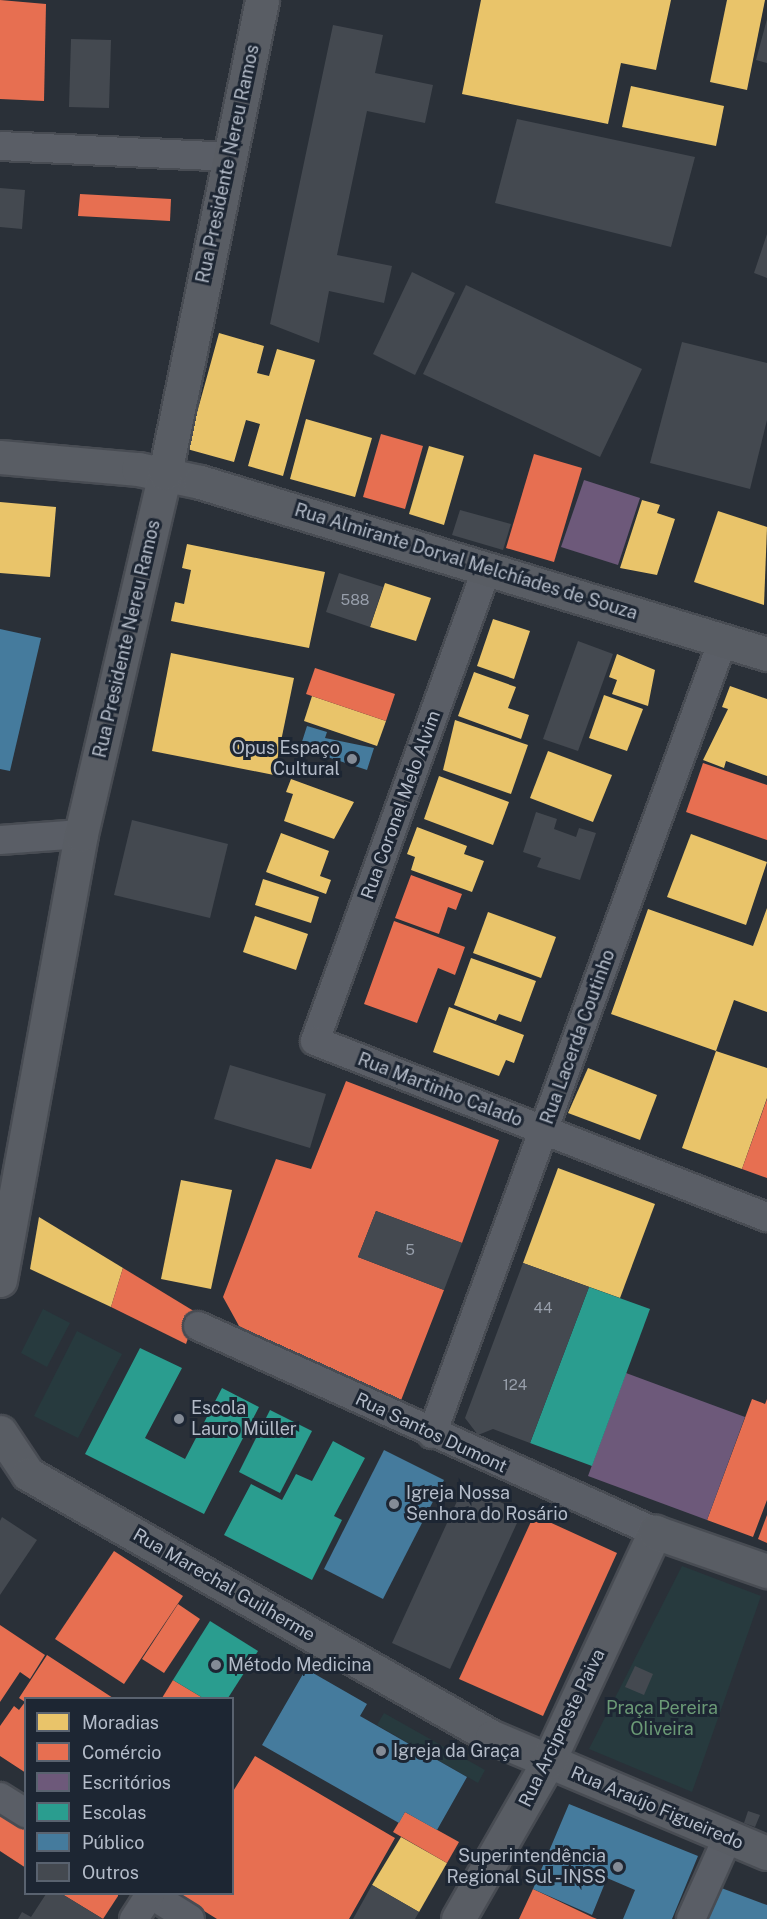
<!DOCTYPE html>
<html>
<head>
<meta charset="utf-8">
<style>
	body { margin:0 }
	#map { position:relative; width:767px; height:1919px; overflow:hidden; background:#2a3038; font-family:"Public Sans",sans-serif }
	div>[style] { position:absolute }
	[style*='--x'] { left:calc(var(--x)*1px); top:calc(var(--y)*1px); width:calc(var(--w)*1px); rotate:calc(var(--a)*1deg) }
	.green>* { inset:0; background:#273a3e }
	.homes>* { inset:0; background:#e9c46a }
	.shops>* { inset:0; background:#e76f51 }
	.offices>* { inset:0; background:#6d597a }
	.schools>* { inset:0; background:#2a9d8f }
	.public>* { inset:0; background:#457b9d }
	.building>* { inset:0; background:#444950 }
	.roads { filter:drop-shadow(2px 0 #484c53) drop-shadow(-2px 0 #484c53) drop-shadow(0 2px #484c53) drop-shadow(0 -2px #484c53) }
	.street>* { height:28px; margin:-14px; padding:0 14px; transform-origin:14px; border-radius:14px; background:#5a5e66 }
	.secondary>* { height:33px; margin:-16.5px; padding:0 16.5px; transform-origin:16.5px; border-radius:16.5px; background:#595d64 }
	.dots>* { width:16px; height:16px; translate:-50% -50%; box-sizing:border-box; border:3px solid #1d2633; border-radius:50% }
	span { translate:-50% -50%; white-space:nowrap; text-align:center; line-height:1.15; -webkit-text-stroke:6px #1d2633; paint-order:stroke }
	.number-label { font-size:15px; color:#989fab }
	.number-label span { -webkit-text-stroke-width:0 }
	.street-label { font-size:18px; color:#b4bcc9 }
	.poi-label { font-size:18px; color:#b4bcc9 }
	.right { translate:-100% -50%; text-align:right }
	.left { translate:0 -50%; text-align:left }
	.park-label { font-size:18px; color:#6b9a76 }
	.legend { position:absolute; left:24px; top:1697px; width:210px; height:198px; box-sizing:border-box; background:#1d2633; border:2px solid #59626f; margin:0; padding:8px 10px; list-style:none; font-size:18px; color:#b4bcc9 }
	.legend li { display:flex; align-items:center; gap:12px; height:30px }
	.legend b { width:30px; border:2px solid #59626f }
</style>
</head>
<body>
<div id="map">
	<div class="green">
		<div style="clip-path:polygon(43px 1309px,70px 1323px,47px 1367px,21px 1353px)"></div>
		<div style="clip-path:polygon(77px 1331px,122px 1354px,78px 1438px,34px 1416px)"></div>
		<div style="clip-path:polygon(682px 1566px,761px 1596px,692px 1792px,589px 1749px)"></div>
		<div style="clip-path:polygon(384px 1713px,485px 1770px,478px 1783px,377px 1725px)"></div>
	</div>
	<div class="homes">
		<div style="clip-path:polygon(481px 0,671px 0,656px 70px,621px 63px,608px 124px,462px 94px)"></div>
		<div style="clip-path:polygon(727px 0,765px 0,747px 90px,710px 82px)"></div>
		<div style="clip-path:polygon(631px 86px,724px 106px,716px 146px,622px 127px)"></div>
		<div style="clip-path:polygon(219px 333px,264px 346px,257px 373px,269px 376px,277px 349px,315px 360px,283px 476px,248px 466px,260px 424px,246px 420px,234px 462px,187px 449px)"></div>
		<div style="clip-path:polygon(306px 419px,372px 438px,355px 497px,290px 479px)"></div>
		<div style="clip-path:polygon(429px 446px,464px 456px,444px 525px,409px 514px)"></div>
		<div style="clip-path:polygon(642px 500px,660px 505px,657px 513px,675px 519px,657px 575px,620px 568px)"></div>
		<div style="clip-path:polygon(0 502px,56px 507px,50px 577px,0 573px)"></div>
		<div style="clip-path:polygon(718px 511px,767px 527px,764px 605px,694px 582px)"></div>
		<div style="clip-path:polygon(187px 544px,325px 572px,309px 648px,171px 621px,175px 602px,184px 604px,191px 570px,182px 568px)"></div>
		<div style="clip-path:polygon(385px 583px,431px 598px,416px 641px,370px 627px)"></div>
		<div style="clip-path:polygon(493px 619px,530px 631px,514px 679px,477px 666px)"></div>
		<div style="clip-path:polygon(171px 653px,294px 678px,274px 775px,152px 751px)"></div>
		<div style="clip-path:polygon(617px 654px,655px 670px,648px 706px,612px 694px,617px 680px,609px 677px)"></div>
		<div style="clip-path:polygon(474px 672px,516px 687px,508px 708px,529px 715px,521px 739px,458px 716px)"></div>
		<div style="clip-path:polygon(730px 686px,767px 699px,767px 776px,726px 761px,724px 768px,703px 760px,728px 709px,722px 707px)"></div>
		<div style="clip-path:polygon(604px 695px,643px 709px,627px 751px,589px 738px)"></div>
		<div style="clip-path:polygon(312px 696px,386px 721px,377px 746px,304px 721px)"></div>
		<div style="clip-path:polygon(455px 720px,528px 745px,511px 794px,443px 770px)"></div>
		<div style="clip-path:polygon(548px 751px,612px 775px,593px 822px,530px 798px)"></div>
		<div style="clip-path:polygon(439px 776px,509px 802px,493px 845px,424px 819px)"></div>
		<div style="clip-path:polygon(291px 779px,354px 802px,334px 839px,284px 821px,293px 794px,286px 792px)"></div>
		<div style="clip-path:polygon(417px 827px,467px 846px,464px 854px,484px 861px,472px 892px,411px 870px,415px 857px,407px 854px)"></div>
		<div style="clip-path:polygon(281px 833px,329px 851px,320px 876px,331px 880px,326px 894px,266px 872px)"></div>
		<div style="clip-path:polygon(691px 834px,767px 862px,746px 925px,667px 897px)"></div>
		<div style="clip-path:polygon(263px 879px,319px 897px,311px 923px,255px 905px)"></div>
		<div style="clip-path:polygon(767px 908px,767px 1012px,734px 1000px,716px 1051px,767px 1068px,767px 1098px,742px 1169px,682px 1148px,716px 1051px,611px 1014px,648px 909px,753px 946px)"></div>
		<div style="clip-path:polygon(488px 912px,556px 937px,541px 978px,473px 953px)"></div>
		<div style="clip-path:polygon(255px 916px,308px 934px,296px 970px,243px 952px)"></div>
		<div style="clip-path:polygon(471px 958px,536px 981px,521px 1022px,499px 1014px,496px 1021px,454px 1005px)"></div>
		<div style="clip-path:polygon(449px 1007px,524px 1035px,514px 1063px,506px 1060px,499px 1076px,433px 1052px)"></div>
		<div style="clip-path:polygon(588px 1068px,657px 1095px,640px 1140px,568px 1113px)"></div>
		<div style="clip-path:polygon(558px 1168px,655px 1204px,620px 1298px,523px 1263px)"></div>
		<div style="clip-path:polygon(181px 1180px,232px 1190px,211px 1289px,161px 1279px)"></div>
		<div style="clip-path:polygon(39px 1217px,123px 1268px,111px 1307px,30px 1269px)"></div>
		<div style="clip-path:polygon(401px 1837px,447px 1863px,419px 1912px,372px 1885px)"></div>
	</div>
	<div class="shops">
		<div style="clip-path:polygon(0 0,46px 4px,44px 101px,0 99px)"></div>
		<div style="clip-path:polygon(80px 194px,171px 199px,170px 221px,78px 216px)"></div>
		<div style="clip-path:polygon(381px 434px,423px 446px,405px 509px,363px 497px)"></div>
		<div style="clip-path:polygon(534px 454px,582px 468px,554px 562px,506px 548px)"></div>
		<div style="clip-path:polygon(315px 668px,395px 694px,386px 721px,306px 694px)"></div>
		<div style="clip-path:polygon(703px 763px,767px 785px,767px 840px,686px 812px)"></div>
		<div style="clip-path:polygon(411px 875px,462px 894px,456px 910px,448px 907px,439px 934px,395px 918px)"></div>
		<div style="clip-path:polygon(394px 921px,465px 947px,455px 975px,438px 968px,417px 1023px,364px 1004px)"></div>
		<div style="clip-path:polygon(346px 1081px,499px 1140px,462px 1243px,376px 1211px,358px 1257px,444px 1290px,400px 1403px,239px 1326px,223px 1297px,276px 1159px,311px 1169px)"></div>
		<div style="clip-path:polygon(767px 1099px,767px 1178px,742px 1169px)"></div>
		<div style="clip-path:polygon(123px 1268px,197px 1313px,186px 1344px,111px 1307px)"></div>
		<div style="clip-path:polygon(752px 1399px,765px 1404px,767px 1399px,767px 1500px,753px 1537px,707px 1520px)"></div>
		<div style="clip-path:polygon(534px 1515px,617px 1553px,543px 1716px,459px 1679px)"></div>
		<div style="clip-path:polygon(767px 1515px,767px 1543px,758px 1539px)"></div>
		<div style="clip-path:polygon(114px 1551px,183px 1596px,124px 1684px,55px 1639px)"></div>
		<div style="clip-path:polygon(178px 1604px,200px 1619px,164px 1673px,142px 1659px)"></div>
		<div style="clip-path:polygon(0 1625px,45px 1655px,30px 1679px,20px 1672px,0 1702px)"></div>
		<div style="clip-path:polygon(47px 1655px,113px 1698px,26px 1698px,26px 1773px,0 1756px,0 1726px,14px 1706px,19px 1710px,25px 1702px,19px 1698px)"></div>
		<div style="clip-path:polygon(173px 1680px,203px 1698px,162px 1698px)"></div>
		<div style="clip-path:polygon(255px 1756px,395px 1838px,349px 1919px,217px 1919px,177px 1894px,232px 1894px,232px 1793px)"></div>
		<div style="clip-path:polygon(0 1810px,26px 1826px,26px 1868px,0 1851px)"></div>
		<div style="clip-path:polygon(405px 1812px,459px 1842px,447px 1863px,393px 1832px)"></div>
		<div style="clip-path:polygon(533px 1889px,592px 1917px,597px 1919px,519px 1919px)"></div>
		<div style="clip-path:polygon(62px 1894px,118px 1894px,118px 1896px,103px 1919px)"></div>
	</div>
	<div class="offices">
		<div style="clip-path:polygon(584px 480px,640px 498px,618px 565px,561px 547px)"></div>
		<div style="clip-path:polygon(626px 1373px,745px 1417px,707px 1520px,588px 1476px)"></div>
	</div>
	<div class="schools">
		<div style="clip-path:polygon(589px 1287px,650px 1309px,592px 1466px,530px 1443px)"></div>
		<div style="clip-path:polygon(140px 1348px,182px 1368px,145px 1438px,185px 1459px,222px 1388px,259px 1407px,204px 1514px,85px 1454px)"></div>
		<div style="clip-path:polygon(270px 1410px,312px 1431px,280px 1493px,239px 1472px)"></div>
		<div style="clip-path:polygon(333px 1441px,365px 1458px,334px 1516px,342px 1520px,312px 1580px,224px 1535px,251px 1484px,282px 1500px,296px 1474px,312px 1481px)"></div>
		<div style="clip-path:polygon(210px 1621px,258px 1651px,228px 1698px,203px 1698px,173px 1680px)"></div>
	</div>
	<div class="public">
		<div style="clip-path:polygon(0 629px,41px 638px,10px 771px,0 769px)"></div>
		<div style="clip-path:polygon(307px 726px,327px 732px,325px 738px,374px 748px,367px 770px,300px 748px)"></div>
		<div style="clip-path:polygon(384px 1450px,444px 1480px,383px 1599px,324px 1569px)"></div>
		<div style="clip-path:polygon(313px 1673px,367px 1704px,360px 1716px,467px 1777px,437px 1830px,405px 1812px,399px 1823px,262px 1745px,303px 1674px)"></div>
		<div style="clip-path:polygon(569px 1804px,698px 1856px,672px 1919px,623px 1919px,635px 1890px,607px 1878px,592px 1915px,533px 1889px)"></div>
		<div style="clip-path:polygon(716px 1886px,767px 1905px,767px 1919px,703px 1919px)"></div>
	</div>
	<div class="building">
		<div style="clip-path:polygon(767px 19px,767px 63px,756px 60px)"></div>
		<div style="clip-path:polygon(333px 25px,383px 35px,375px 73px,433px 85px,425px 123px,367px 111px,337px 255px,392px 266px,384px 303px,329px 291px,319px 343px,270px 324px)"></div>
		<div style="clip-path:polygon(71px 39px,111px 40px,109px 108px,69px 107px)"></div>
		<div style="clip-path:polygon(517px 119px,695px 157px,671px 247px,495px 203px)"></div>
		<div style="clip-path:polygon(0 188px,25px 190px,22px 229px,0 227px)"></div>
		<div style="clip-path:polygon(767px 234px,767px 278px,754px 273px)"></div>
		<div style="clip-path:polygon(412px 272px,455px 293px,415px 375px,373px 354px)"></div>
		<div style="clip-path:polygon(466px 285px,642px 369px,600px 457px,423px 374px)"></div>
		<div style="clip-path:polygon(682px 342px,767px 363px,767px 420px,750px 489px,650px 463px)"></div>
		<div style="clip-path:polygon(460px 510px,511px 524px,503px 550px,452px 535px)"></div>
		<div style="clip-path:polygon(339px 573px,383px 587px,370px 627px,326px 612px)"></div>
		<div style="clip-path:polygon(578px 641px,613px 654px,578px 751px,543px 739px)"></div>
		<div style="clip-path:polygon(536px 812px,557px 819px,554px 829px,576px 837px,579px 828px,596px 833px,580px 880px,537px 867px,541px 858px,523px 852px)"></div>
		<div style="clip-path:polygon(132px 820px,228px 844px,210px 918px,114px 895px)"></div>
		<div style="clip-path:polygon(230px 1065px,326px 1094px,310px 1148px,214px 1119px)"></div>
		<div style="clip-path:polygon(376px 1211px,462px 1243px,444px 1290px,358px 1257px)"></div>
		<div style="clip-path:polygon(523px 1263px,589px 1287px,530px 1443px,493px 1429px,478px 1435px,465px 1418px)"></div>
		<div style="clip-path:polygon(464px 1486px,522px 1512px,450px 1669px,392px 1643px)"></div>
		<div style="clip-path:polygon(2px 1517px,37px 1540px,0 1595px,0 1521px)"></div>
		<div style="clip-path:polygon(635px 1666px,653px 1674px,644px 1695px,625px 1687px)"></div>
		<div style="clip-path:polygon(748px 1811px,760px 1815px,755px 1827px,744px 1823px)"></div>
		<div style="clip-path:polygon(372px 1885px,419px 1912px,415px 1919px,353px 1919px)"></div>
		<div style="clip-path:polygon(46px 1894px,62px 1894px,103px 1919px,18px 1919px,22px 1912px,31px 1917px)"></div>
	</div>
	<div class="roads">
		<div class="street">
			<div style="--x:0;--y:146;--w:230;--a:2.7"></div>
			<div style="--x:487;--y:568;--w:503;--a:109.98"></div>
			<div style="--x:315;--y:1041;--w:485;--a:21.3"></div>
			<div style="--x:0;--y:840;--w:81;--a:-4.2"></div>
			<div style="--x:198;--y:1326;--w:501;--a:24.26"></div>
			<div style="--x:432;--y:1434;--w:846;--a:-69.87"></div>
			<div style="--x:0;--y:1797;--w:31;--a:32"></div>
			<div style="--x:150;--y:1894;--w:47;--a:32"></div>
			<div style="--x:134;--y:1919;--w:30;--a:-57"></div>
			<div style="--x:691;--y:1919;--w:88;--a:-65.8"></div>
		</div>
		<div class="secondary">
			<div style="--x:0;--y:457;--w:139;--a:5"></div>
			<div style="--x:138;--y:469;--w:63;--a:11.8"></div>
			<div style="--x:200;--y:482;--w:593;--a:16.88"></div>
			<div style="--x:0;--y:1280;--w:453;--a:-79.7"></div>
			<div style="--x:81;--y:834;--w:371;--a:-76.9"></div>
			<div style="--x:165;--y:473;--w:483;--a:-78.4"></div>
			<div style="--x:0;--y:1432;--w:50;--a:56.3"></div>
			<div style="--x:28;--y:1474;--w:533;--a:29.55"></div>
			<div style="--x:492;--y:1737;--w:298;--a:22.9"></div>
			<div style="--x:458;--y:1919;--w:181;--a:-60.2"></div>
			<div style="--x:548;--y:1762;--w:254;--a:-65.1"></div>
			<div style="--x:655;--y:1532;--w:119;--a:19.2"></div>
		</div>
	</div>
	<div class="dots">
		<div style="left:352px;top:759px;background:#848b96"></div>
		<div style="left:179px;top:1419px;background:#848b96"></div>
		<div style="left:394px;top:1504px;background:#848b96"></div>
		<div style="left:216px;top:1665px;background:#848b96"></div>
		<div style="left:381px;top:1751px;background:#848b96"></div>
		<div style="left:618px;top:1867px;background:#848b96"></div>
	</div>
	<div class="number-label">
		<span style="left:355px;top:600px">588</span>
		<span style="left:410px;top:1250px">5</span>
		<span style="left:543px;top:1308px">44</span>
		<span style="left:515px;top:1385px">124</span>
	</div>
	<div class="street-label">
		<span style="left:228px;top:164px;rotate:-78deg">Rua Presidente Nereu Ramos</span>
		<span style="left:466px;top:562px;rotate:17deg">Rua Almirante Dorval Melchíades de Souza</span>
		<span style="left:127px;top:639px;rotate:-77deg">Rua Presidente Nereu Ramos</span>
		<span style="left:401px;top:805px;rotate:-70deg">Rua Coronel Melo Alvim</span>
		<span style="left:578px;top:1037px;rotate:-70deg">Rua Lacerda Coutinho</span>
		<span style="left:440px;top:1090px;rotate:21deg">Rua Martinho Calado</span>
		<span style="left:431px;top:1433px;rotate:25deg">Rua Santos Dumont</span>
		<span style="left:224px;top:1585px;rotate:30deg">Rua Marechal Guilherme</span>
		<span style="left:562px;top:1728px;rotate:-64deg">Rua Arcipreste Paiva</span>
		<span style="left:657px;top:1808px;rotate:23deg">Rua Araújo Figueiredo</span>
	</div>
	<div class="poi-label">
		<span class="right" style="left:340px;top:759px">Opus Espaço<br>Cultural</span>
		<span class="left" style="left:191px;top:1419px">Escola<br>Lauro Müller</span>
		<span class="left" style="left:406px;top:1504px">Igreja Nossa<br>Senhora do Rosário</span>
		<span class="left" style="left:228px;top:1665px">Método Medicina</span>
		<span class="left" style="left:393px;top:1751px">Igreja da Graça</span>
		<span class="right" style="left:606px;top:1867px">Superintendência<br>Regional Sul - INSS</span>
	</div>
	<div class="park-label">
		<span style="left:662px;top:1719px">Praça Pereira<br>Oliveira</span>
	</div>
	<ul class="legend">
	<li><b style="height:16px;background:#e9c46a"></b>Moradias</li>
	<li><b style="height:16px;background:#e76f51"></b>Comércio</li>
	<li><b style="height:16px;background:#6d597a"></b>Escritórios</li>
	<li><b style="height:16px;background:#2a9d8f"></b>Escolas</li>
	<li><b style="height:16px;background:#457b9d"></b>Público</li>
	<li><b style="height:16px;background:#444950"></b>Outros</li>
	</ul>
</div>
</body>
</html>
